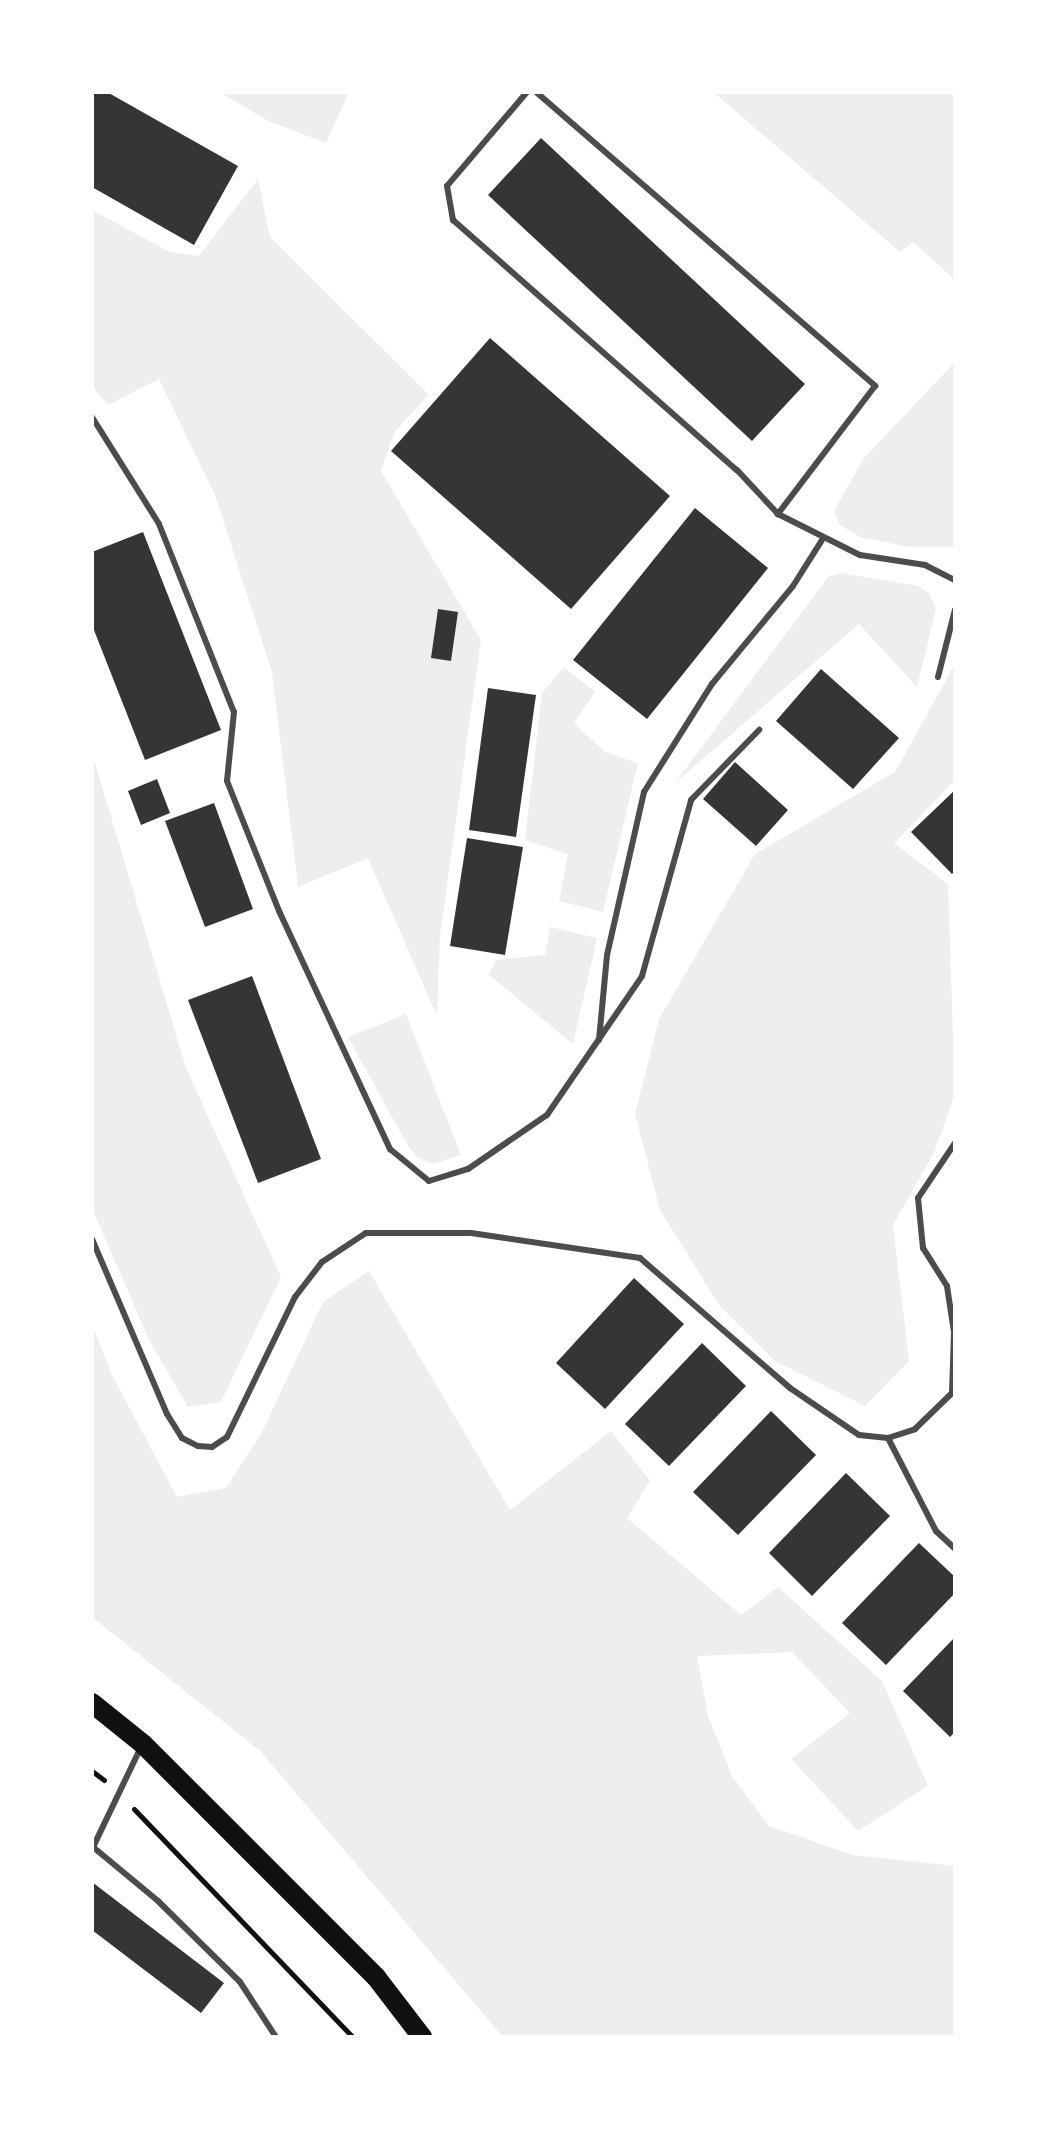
<!DOCTYPE html>
<html>
<head>
<meta charset="utf-8">
<style>
	body { margin:0 }
	#map { position:relative; width:1047px; height:2129px; overflow:hidden; background:#fff; font-family:"Archivo Narrow",sans-serif }
	div>[style] { position:absolute }
	[style*='--x'] { left:calc(var(--x)*1px); top:calc(var(--y)*1px); width:calc(var(--w)*1px); rotate:calc(var(--a)*1deg) }
	.green>* { inset:0; background:#eee }
	.building>* { inset:0; background:#353535 }
	.path>* { height:5px; margin:-2.5px; padding:0 2.5px; transform-origin:2.5px; border-radius:2.5px; background:#111 }
	.service>* { height:6px; margin:-3px; padding:0 3px; transform-origin:3px; border-radius:3px; background:#4c4c4c }
	.primary>* { height:20px; margin:-10px; padding:0 10px; transform-origin:10px; border-radius:10px; background:#111 }
	span { translate:-50% -50%; white-space:nowrap; text-align:center; line-height:1.15; -webkit-text-stroke:6px #fff; paint-order:stroke }
	.frame { position:absolute; inset:0; border:94px solid #fff; pointer-events:none }
</style>
</head>
<body>
<div id="map">
	<div class="green">
		<div style="clip-path:polygon(220px 92px,349px 92px,326px 143px,268px 121px)"></div>
		<div style="clip-path:polygon(713px 92px,955px 92px,955px 280px,913px 242px,900px 252px)"></div>
		<div style="clip-path:polygon(258px 179px,270px 237px,429px 395px,395px 431px,381px 471px,481px 640px,440px 936px,437px 1016px,368px 858px,298px 887px,272px 672px,215px 495px,159px 379px,108px 405px,92px 386px,92px 210px,170px 252px,199px 256px)"></div>
		<div style="clip-path:polygon(955px 362px,955px 547px,909px 547px,860px 537px,840px 525px,834px 511px,864px 458px)"></div>
		<div style="clip-path:polygon(841px 573px,918px 586px,929px 593px,936px 609px,917px 687px,859px 624px,675px 783px,829px 576px)"></div>
		<div style="clip-path:polygon(955px 664px,955px 780px,894px 843px,948px 884px,955px 1094px,934px 1153px,893px 1225px,909px 1361px,865px 1406px,775px 1361px,719px 1305px,660px 1210px,635px 1114px,659px 1019px,755px 854px,895px 772px)"></div>
		<div style="clip-path:polygon(564px 667px,595px 692px,574px 723px,605px 752px,638px 763px,603px 912px,559px 901px,568px 854px,525px 840px,542px 693px)"></div>
		<div style="clip-path:polygon(92px 753px,186px 1068px,281px 1277px,221px 1402px,188px 1407px,149px 1340px,92px 1208px)"></div>
		<div style="clip-path:polygon(550px 927px,597px 938px,573px 1044px,489px 975px,496px 960px,545px 955px)"></div>
		<div style="clip-path:polygon(406px 1014px,461px 1155px,433px 1164px,418px 1158px,407px 1144px,348px 1037px)"></div>
		<div style="clip-path:polygon(369px 1271px,510px 1510px,611px 1431px,650px 1481px,627px 1518px,741px 1615px,778px 1587px,882px 1681px,928px 1786px,858px 1831px,791px 1759px,850px 1713px,792px 1652px,697px 1656px,708px 1716px,732px 1776px,769px 1826px,853px 1855px,955px 1866px,955px 2037px,503px 2037px,260px 1751px,92px 1617px,92px 1325px,112px 1375px,177px 1497px,226px 1488px,262px 1432px,323px 1302px)"></div>
	</div>
	<div class="building">
		<div style="clip-path:polygon(92px 92px,107px 92px,238px 166px,194px 245px,92px 187px)"></div>
		<div style="clip-path:polygon(541px 138px,805px 384px,752px 441px,488px 195px)"></div>
		<div style="clip-path:polygon(490px 338px,670px 496px,571px 609px,391px 451px)"></div>
		<div style="clip-path:polygon(695px 508px,768px 568px,647px 719px,573px 660px)"></div>
		<div style="clip-path:polygon(143px 532px,221px 730px,145px 760px,92px 625px,92px 552px)"></div>
		<div style="clip-path:polygon(438px 609px,458px 612px,451px 661px,431px 658px)"></div>
		<div style="clip-path:polygon(821px 669px,899px 738px,853px 789px,776px 721px)"></div>
		<div style="clip-path:polygon(488px 688px,536px 695px,516px 837px,469px 830px)"></div>
		<div style="clip-path:polygon(735px 762px,788px 810px,756px 846px,703px 799px)"></div>
		<div style="clip-path:polygon(157px 779px,170px 813px,141px 825px,128px 791px)"></div>
		<div style="clip-path:polygon(955px 790px,955px 871px,952px 874px,911px 832px)"></div>
		<div style="clip-path:polygon(214px 803px,253px 909px,205px 927px,165px 821px)"></div>
		<div style="clip-path:polygon(467px 838px,523px 847px,505px 955px,450px 946px)"></div>
		<div style="clip-path:polygon(252px 976px,321px 1159px,258px 1183px,188px 1000px)"></div>
		<div style="clip-path:polygon(634px 1278px,684px 1324px,605px 1409px,556px 1363px)"></div>
		<div style="clip-path:polygon(702px 1343px,746px 1386px,669px 1466px,625px 1424px)"></div>
		<div style="clip-path:polygon(771px 1411px,816px 1455px,738px 1535px,693px 1492px)"></div>
		<div style="clip-path:polygon(846px 1473px,890px 1516px,812px 1596px,769px 1553px)"></div>
		<div style="clip-path:polygon(919px 1543px,955px 1577px,955px 1593px,886px 1665px,842px 1623px)"></div>
		<div style="clip-path:polygon(955px 1637px,955px 1732px,950px 1737px,903px 1691px)"></div>
		<div style="clip-path:polygon(92px 1882px,224px 1983px,201px 2013px,92px 1930px)"></div>
	</div>
	<div class="path">
		<div style="--x:92;--y:1771;--w:15;--a:37"></div>
		<div style="--x:134;--y:1809;--w:316;--a:46.2"></div>
	</div>
	<div class="service">
		<div style="--x:527;--y:92;--w:123;--a:130.4"></div>
		<div style="--x:447;--y:186;--w:35;--a:80"></div>
		<div style="--x:453;--y:220;--w:378;--a:41.4"></div>
		<div style="--x:737;--y:470;--w:60;--a:47"></div>
		<div style="--x:536;--y:92;--w:449;--a:40.9"></div>
		<div style="--x:875;--y:386;--w:161;--a:127.2"></div>
		<div style="--x:778;--y:514;--w:92;--a:26.6"></div>
		<div style="--x:860;--y:555;--w:66;--a:8.7"></div>
		<div style="--x:925;--y:565;--w:34;--a:27"></div>
		<div style="--x:92;--y:417;--w:126;--a:57.9"></div>
		<div style="--x:159;--y:524;--w:202;--a:68.3"></div>
		<div style="--x:234;--y:712;--w:69;--a:95.8"></div>
		<div style="--x:227;--y:781;--w:140;--a:68.2"></div>
		<div style="--x:279;--y:911;--w:263;--a:65"></div>
		<div style="--x:390;--y:1149;--w:50;--a:39.4"></div>
		<div style="--x:429;--y:1181;--w:41;--a:-17.1"></div>
		<div style="--x:468;--y:1169;--w:96;--a:-34.4"></div>
		<div style="--x:547;--y:1115;--w:168;--a:-55.6"></div>
		<div style="--x:642;--y:976;--w:183;--a:-74.4"></div>
		<div style="--x:691;--y:800;--w:98;--a:-45.8"></div>
		<div style="--x:938;--y:677;--w:69;--a:-75.8"></div>
		<div style="--x:599;--y:1040;--w:85;--a:-84.6"></div>
		<div style="--x:607;--y:955;--w:167;--a:-77.2"></div>
		<div style="--x:644;--y:792;--w:128;--a:-57.8"></div>
		<div style="--x:712;--y:684;--w:127;--a:-50.4"></div>
		<div style="--x:793;--y:586;--w:54;--a:-57.8"></div>
		<div style="--x:92;--y:1239;--w:190;--a:66.8"></div>
		<div style="--x:167;--y:1414;--w:28;--a:58"></div>
		<div style="--x:182;--y:1438;--w:18;--a:27"></div>
		<div style="--x:198;--y:1446;--w:14;--a:4"></div>
		<div style="--x:212;--y:1447;--w:18;--a:-34"></div>
		<div style="--x:227;--y:1437;--w:156;--a:-64.1"></div>
		<div style="--x:295;--y:1297;--w:44;--a:-52.4"></div>
		<div style="--x:322;--y:1262;--w:53;--a:-33.4"></div>
		<div style="--x:366;--y:1233;--w:105;--a:0"></div>
		<div style="--x:471;--y:1233;--w:171;--a:8.4"></div>
		<div style="--x:640;--y:1258;--w:198;--a:40.9"></div>
		<div style="--x:790;--y:1388;--w:83;--a:34.3"></div>
		<div style="--x:859;--y:1435;--w:29;--a:6"></div>
		<div style="--x:888;--y:1438;--w:28;--a:-18"></div>
		<div style="--x:915;--y:1429;--w:52;--a:-44.2"></div>
		<div style="--x:952;--y:1393;--w:61;--a:-88.1"></div>
		<div style="--x:954;--y:1332;--w:47;--a:-98.7"></div>
		<div style="--x:947;--y:1286;--w:45;--a:-122.3"></div>
		<div style="--x:923;--y:1248;--w:50;--a:-95.7"></div>
		<div style="--x:918;--y:1198;--w:66;--a:-56.1"></div>
		<div style="--x:888;--y:1438;--w:105;--a:62.7"></div>
		<div style="--x:936;--y:1531;--w:26;--a:43"></div>
		<div style="--x:141;--y:1747;--w:111;--a:115.6"></div>
		<div style="--x:93;--y:1847;--w:85;--a:39.7"></div>
		<div style="--x:158;--y:1901;--w:115;--a:44.6"></div>
		<div style="--x:240;--y:1982;--w:66;--a:56.8"></div>
	</div>
	<div class="primary">
		<div style="--x:92;--y:1703;--w:65;--a:38.8"></div>
		<div style="--x:143;--y:1744;--w:330;--a:45"></div>
		<div style="--x:376;--y:1977;--w:76;--a:52.5"></div>
	</div>
	<div class="frame"></div>
</div>
</body>
</html>
